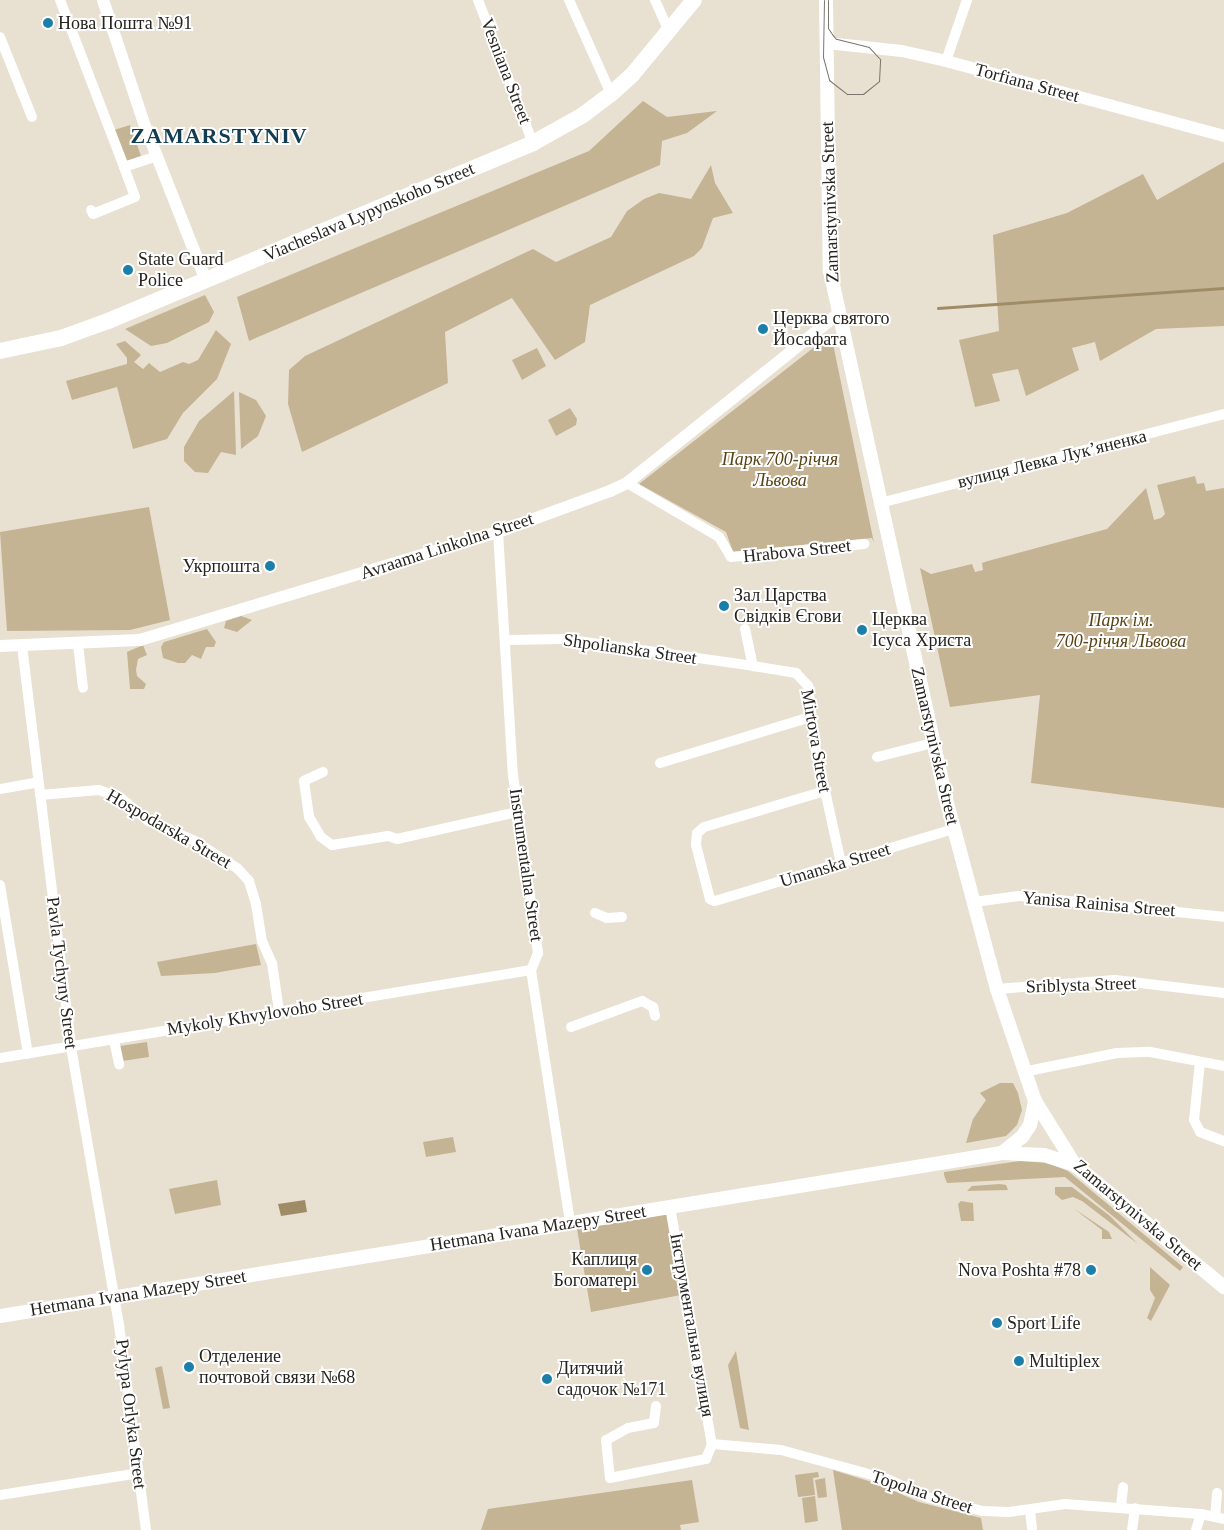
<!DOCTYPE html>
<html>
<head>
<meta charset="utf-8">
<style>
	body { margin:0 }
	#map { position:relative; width:1224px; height:1530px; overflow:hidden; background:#e8e0d1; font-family:"Times New Roman",serif }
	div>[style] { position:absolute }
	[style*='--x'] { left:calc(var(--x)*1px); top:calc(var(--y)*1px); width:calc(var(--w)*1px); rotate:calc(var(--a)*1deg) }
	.green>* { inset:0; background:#c5b494 }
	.water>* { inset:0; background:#9f8c67 }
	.stream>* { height:2.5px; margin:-1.25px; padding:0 1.25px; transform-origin:1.25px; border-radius:1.25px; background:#9f8c67 }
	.minor>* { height:10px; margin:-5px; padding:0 5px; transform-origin:5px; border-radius:5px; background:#fff }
	.tertiary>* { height:12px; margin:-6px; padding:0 6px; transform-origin:6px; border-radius:6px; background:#fff }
	.secondary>* { height:14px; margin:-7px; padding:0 7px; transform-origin:7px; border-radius:7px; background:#fff }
	.primary>* { height:16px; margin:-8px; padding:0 8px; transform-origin:8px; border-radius:8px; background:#fff }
	.tram>* { height:1px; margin:-0.5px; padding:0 0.5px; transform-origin:0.5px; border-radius:0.5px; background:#7b766d }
	.dots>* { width:14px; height:14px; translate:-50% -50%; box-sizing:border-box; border:2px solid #fff; border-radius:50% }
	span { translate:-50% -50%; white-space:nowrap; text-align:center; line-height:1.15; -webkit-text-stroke:4px #fff; paint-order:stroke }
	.poi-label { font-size:18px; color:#27241f }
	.left { translate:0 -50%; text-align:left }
	.right { translate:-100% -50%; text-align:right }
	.street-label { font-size:18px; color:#27241f }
	.park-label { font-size:18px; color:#594315; font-style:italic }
	.district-label { font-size:22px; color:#103d52; font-weight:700; letter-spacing:1px }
</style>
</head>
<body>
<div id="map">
	<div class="green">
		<div style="clip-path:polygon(643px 101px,667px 117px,717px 111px,687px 133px,662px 141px,660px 165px,249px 341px,237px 297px,589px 151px)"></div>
		<div style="clip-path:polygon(130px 125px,141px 156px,126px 161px,114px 130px)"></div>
		<div style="clip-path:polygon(1224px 162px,1224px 326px,1156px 329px,1100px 361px,1095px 342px,1072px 348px,1079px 370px,1026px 396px,1018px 369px,992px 374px,1000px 401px,975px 407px,959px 340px,999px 331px,993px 235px,1067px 213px,1143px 174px,1157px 200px)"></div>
		<div style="clip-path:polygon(711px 165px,715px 183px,733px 213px,713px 218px,702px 248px,694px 256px,590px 305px,585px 342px,555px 360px,512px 298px,445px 332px,448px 383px,302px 452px,288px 404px,289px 370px,305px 356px,533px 249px,556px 262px,611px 237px,627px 211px,644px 199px,659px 193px,691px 199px)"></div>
		<div style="clip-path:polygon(205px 295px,214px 312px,209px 322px,167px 343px,151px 346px,125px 329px)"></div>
		<div style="clip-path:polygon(216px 330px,231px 344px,217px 379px,183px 413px,167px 439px,133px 449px,117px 387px,72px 400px,66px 381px,127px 364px,127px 358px,116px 344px,125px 341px,141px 355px,134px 362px,143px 369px,149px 363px,160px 372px,183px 362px,189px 364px,198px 360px)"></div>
		<div style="clip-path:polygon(831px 334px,874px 543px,872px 538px,733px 552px,726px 532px,639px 484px)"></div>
		<div style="clip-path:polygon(537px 348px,546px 366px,522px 380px,512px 360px)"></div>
		<div style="clip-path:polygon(234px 391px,236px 455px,221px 452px,208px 473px,195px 472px,184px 461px,184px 447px,199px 421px)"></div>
		<div style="clip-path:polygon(239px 392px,256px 400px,266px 416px,258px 436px,241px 449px)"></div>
		<div style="clip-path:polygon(570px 408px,577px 419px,576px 425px,556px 436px,548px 420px)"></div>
		<div style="clip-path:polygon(1195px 476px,1197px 484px,1204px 483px,1206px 491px,1224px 488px,1224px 808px,1031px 783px,1040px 695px,950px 707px,920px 568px,931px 574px,972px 564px,975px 572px,983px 570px,982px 563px,988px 561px,1107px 529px,1146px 488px,1154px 520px,1161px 518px,1165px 514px,1157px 485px)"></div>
		<div style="clip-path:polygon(149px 507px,170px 620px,130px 630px,7px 631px,0 532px)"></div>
		<div style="clip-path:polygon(241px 616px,252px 620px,237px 632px,224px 628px,226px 621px)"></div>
		<div style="clip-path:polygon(207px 629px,216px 642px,214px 647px,206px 647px,201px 659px,192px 655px,185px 663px,178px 663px,163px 658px,161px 647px,164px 642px)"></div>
		<div style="clip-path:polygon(143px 645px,147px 655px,138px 659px,136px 670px,137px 676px,146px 684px,144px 689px,130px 689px,127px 652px)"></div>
		<div style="clip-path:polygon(256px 944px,261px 965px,215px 973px,161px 976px,157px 962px)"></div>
		<div style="clip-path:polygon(147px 1042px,149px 1057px,122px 1061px,120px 1046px)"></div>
		<div style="clip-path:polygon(1000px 1083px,1013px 1083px,1018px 1093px,1022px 1110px,1017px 1125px,1006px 1136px,966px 1143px,973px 1119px,986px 1100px,980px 1093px)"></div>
		<div style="clip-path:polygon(453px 1137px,456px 1152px,426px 1157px,423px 1142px)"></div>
		<div style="clip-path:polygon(1020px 1161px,1048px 1163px,1068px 1171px,1183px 1267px,1180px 1271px,1065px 1177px,947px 1183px,944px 1175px,944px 1172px)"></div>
		<div style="clip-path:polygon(217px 1180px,221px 1205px,175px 1214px,169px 1189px)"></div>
		<div style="clip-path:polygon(1000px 1184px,1006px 1185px,1008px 1190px,967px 1191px,972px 1186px)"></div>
		<div style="clip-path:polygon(1055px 1187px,1072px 1187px,1110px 1216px,1138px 1244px,1082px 1201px,1073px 1197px,1062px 1200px,1055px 1194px)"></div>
		<div style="clip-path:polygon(961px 1201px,973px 1203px,974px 1221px,961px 1221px,958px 1204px)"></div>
		<div style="clip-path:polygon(1073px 1208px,1109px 1232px,1112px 1239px,1102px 1239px,1102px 1230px)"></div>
		<div style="clip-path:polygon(669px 1214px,681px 1295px,591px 1312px,577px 1229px)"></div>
		<div style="clip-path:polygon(1150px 1267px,1170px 1285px,1151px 1321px,1147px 1318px,1155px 1298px,1150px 1290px)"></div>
		<div style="clip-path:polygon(736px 1351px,749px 1430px,740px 1428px,728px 1365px)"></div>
		<div style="clip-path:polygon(162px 1366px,170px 1408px,163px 1409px,155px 1368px)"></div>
		<div style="clip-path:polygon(833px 1470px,878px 1484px,919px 1502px,981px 1518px,983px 1530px,842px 1530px)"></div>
		<div style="clip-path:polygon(818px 1472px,819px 1477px,813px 1478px,815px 1495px,798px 1497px,795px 1475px)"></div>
		<div style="clip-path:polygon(825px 1478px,827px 1497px,818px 1498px,815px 1480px)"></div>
		<div style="clip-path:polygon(692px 1480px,699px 1522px,680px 1525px,681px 1530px,481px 1530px,488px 1509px)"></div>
		<div style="clip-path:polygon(815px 1496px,818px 1521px,805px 1523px,802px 1498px)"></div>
	</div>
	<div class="water">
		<div style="clip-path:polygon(305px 1200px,307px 1212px,281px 1216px,278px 1204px)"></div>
	</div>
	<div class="stream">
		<div style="--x:938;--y:308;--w:287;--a:-4"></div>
	</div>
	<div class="minor">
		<div style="--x:60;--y:0;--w:179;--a:69"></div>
		<div style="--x:478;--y:0;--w:153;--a:69"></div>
		<div style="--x:569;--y:0;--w:103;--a:65.9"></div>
		<div style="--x:655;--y:0;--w:34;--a:66"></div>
		<div style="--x:0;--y:37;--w:86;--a:68.2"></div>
		<div style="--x:946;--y:61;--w:65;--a:-71"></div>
		<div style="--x:91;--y:210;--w:4;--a:63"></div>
		<div style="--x:93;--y:214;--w:45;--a:-22"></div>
		<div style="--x:135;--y:197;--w:32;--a:-110"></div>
		<div style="--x:124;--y:167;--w:28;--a:-18"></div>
		<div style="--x:627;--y:483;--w:107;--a:30.4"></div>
		<div style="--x:719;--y:537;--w:23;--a:59"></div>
		<div style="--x:731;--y:557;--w:134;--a:-5.6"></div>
		<div style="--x:880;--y:503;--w:355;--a:-14.5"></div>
		<div style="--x:498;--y:532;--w:243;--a:86.5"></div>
		<div style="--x:513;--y:775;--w:180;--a:82"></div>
		<div style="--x:538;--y:953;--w:18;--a:112"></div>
		<div style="--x:531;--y:970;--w:256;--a:81.2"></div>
		<div style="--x:745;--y:629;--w:38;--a:78"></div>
		<div style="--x:753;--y:666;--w:44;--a:9.2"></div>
		<div style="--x:796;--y:673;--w:18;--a:47"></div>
		<div style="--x:808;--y:686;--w:59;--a:83.2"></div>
		<div style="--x:815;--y:745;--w:121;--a:77.6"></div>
		<div style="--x:507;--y:640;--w:57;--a:-1"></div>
		<div style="--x:564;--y:639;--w:191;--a:8.1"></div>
		<div style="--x:78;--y:644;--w:44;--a:83.5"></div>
		<div style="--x:22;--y:646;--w:404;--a:83"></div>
		<div style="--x:71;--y:1047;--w:282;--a:80.2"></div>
		<div style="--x:119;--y:1325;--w:207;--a:82.5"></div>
		<div style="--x:877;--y:757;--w:58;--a:-14"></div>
		<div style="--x:660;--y:763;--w:157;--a:-17"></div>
		<div style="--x:323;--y:772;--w:21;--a:155"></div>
		<div style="--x:304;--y:781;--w:36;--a:82"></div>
		<div style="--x:309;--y:817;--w:23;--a:59"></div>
		<div style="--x:321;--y:837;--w:14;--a:36"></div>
		<div style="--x:332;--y:845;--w:57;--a:-9.1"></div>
		<div style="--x:388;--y:836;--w:9;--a:18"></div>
		<div style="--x:397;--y:839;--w:124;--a:-12.6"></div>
		<div style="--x:0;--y:789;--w:39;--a:-10"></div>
		<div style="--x:825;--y:791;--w:126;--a:163.4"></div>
		<div style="--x:704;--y:827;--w:9;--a:139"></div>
		<div style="--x:697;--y:833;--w:12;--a:95"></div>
		<div style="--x:696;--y:845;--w:56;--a:75.5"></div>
		<div style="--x:710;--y:899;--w:5;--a:22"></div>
		<div style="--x:715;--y:901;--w:250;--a:-16.8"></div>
		<div style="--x:40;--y:795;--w:59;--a:-4.8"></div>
		<div style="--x:99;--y:790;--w:23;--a:20"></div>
		<div style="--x:121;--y:798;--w:35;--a:40"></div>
		<div style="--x:148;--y:821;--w:49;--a:22.9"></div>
		<div style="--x:193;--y:840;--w:52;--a:32.5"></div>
		<div style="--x:237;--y:868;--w:18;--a:47"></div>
		<div style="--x:249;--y:881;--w:24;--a:73"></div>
		<div style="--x:256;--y:904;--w:37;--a:81"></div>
		<div style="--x:262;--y:941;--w:24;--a:66"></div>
		<div style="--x:272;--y:963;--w:49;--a:81.7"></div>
		<div style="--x:0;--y:885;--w:171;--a:80.6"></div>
		<div style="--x:974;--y:902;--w:45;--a:-7.6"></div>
		<div style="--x:1019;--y:896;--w:206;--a:5.8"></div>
		<div style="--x:595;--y:913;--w:13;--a:23"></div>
		<div style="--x:607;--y:918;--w:15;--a:-4"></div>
		<div style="--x:997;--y:989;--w:118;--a:-4.4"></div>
		<div style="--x:1115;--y:980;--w:110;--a:6.8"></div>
		<div style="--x:571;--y:1027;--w:76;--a:-20.1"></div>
		<div style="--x:642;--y:1001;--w:13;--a:29"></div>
		<div style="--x:653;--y:1007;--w:9;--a:77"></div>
		<div style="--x:114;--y:1040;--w:25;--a:78"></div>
		<div style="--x:0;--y:1058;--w:538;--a:-9.41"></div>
		<div style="--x:1200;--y:1062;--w:58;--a:95.9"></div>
		<div style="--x:1194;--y:1120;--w:13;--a:63"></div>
		<div style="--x:1200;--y:1132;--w:26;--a:21"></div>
		<div style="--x:1023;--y:1072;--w:96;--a:-11.4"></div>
		<div style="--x:1117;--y:1053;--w:33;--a:-2"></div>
		<div style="--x:1150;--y:1052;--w:75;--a:10.7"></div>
		<div style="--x:670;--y:1207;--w:241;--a:80"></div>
		<div style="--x:656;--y:1406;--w:17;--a:97"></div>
		<div style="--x:654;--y:1423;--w:26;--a:169"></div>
		<div style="--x:628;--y:1428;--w:25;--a:151"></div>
		<div style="--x:606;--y:1440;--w:38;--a:84"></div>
		<div style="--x:610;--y:1478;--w:98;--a:-11.2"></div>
		<div style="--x:706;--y:1459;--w:16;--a:-68"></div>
		<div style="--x:712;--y:1444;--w:69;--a:5"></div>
		<div style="--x:781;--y:1450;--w:110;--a:15.3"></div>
		<div style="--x:887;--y:1479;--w:46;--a:24.3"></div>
		<div style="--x:929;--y:1498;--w:56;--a:13.5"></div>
		<div style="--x:983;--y:1511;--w:26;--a:2"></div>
		<div style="--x:1009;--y:1512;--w:57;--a:-8.1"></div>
		<div style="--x:1065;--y:1504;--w:136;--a:4.2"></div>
		<div style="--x:1201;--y:1514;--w:24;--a:12"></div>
		<div style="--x:0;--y:1495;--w:141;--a:-9"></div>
		<div style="--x:1121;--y:1507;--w:20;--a:-84"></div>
		<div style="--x:1030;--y:1510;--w:20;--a:84"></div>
		<div style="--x:1215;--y:1517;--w:24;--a:-85"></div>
		<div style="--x:1132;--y:1530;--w:22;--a:-82"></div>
		<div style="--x:1196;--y:1530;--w:17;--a:-73"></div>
	</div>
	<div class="tertiary">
		<div style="--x:103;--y:0;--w:133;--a:71.6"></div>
		<div style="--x:145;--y:126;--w:167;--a:68.5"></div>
		<div style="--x:827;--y:43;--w:75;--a:6.1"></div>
		<div style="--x:902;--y:51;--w:45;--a:12.8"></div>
		<div style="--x:946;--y:61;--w:288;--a:15.1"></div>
		<div style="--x:0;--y:646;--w:140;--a:-2.5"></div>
		<div style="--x:140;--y:640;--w:374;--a:-16.8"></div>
		<div style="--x:498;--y:532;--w:119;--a:-20.1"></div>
		<div style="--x:610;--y:491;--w:19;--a:-25"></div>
		<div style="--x:627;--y:483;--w:270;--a:-38.7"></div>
	</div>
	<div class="secondary">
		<div style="--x:826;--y:0;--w:271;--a:89.2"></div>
		<div style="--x:830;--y:271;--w:541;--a:77.61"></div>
		<div style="--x:946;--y:799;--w:197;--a:75"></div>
		<div style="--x:997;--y:989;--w:118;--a:71.3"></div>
		<div style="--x:1035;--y:1101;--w:75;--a:58"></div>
		<div style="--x:1075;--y:1165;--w:193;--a:39.3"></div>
		<div style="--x:1002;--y:1153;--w:26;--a:-39"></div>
		<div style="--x:1022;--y:1137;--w:14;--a:-56"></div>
		<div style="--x:1030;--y:1125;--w:25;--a:-78"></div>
		<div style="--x:0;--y:1316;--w:1015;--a:-9.24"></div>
		<div style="--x:1002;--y:1153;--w:42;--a:2.7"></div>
		<div style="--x:1044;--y:1155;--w:33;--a:18"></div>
	</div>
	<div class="primary">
		<div style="--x:0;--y:351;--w:62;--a:-12"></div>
		<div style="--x:61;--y:338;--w:50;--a:-19.9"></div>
		<div style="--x:108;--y:321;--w:461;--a:-22.7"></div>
		<div style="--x:533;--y:143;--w:57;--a:-29.2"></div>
		<div style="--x:583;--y:115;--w:35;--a:-37"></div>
		<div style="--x:611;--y:94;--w:28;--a:-42"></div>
		<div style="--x:632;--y:75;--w:97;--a:-50.4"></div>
	</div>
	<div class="tram">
		<div style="--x:824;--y:0;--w:57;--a:91"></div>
		<div style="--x:823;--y:57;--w:24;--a:75"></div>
		<div style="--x:829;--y:80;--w:23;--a:38"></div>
		<div style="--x:847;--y:94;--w:16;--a:0"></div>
		<div style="--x:863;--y:94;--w:21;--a:-39"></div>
		<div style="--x:879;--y:81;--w:22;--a:-87"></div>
		<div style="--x:880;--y:59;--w:16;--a:-133"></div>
		<div style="--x:869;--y:47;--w:34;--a:-166"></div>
		<div style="--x:836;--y:39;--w:6;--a:-129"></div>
		<div style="--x:832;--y:34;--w:7;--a:-124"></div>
		<div style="--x:828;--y:28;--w:28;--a:-90"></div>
	</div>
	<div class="dots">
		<div style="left:48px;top:23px;background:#1b7faa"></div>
		<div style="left:128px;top:270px;background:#1b7faa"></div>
		<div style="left:763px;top:329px;background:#1b7faa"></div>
		<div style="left:270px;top:566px;background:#1b7faa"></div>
		<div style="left:724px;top:606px;background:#1b7faa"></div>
		<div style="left:862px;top:630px;background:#1b7faa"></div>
		<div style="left:647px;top:1270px;background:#1b7faa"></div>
		<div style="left:1091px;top:1270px;background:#1b7faa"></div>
		<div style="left:997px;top:1323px;background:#1b7faa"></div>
		<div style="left:1019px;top:1361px;background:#1b7faa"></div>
		<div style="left:189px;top:1367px;background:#1b7faa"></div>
		<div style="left:547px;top:1379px;background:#1b7faa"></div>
	</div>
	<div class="poi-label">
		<span class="left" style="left:58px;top:23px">Нова Пошта №91</span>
		<span class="left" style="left:138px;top:270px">State Guard<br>Police</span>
		<span class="left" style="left:773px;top:329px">Церква святого<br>Йосафата</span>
		<span class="right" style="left:260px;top:566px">Укрпошта</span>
		<span class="left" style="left:734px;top:606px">Зал Царства<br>Свідків Єгови</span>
		<span class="left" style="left:872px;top:630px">Церква<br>Ісуса Христа</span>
		<span class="right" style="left:637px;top:1270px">Каплиця<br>Богоматері</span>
		<span class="right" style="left:1081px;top:1270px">Nova Poshta #78</span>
		<span class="left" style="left:1007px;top:1323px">Sport Life</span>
		<span class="left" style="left:199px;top:1367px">Отделение<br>почтовой связи №68</span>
		<span class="left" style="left:1029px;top:1361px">Multiplex</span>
		<span class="left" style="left:557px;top:1379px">Дитячий<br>садочок №171</span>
	</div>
	<div class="street-label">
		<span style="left:506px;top:71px;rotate:69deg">Vesniana Street</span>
		<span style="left:1027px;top:83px;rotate:15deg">Torfiana Street</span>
		<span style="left:830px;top:202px;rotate:-92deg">Zamarstynivska Street</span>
		<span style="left:369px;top:212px;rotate:-23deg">Viacheslava Lypynskoho Street</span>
		<span style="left:1052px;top:459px;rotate:-14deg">вулиця Левка Лукʼяненка</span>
		<span style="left:447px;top:546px;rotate:-18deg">Avraama Linkolna Street</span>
		<span style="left:797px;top:551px;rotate:-6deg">Hrabova Street</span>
		<span style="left:630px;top:649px;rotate:8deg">Shpolianska Street</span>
		<span style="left:816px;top:741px;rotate:80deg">Mirtova Street</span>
		<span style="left:935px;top:746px;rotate:77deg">Zamarstynivska Street</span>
		<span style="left:169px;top:829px;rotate:30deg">Hospodarska Street</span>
		<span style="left:526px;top:865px;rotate:82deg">Instrumentalna Street</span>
		<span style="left:835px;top:865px;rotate:-17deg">Umanska Street</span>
		<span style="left:1099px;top:904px;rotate:5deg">Yanisa Rainisa Street</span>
		<span style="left:62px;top:973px;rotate:83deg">Pavla Tychyny Street</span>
		<span style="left:1081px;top:985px;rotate:-2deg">Sriblysta Street</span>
		<span style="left:265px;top:1014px;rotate:-9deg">Mykoly Khvylovoho Street</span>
		<span style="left:1138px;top:1215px;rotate:40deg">Zamarstynivska Street</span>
		<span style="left:538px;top:1228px;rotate:-9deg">Hetmana Ivana Mazepy Street</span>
		<span style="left:138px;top:1293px;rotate:-9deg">Hetmana Ivana Mazepy Street</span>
		<span style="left:692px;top:1325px;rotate:80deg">Інструментальна вулиця</span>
		<span style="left:131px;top:1414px;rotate:83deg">Pylypa Orlyka Street</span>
		<span style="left:922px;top:1492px;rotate:18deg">Topolna Street</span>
	</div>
	<div class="park-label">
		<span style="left:780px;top:470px">Парк 700-річчя<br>Львова</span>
		<span style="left:1121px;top:631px">Парк ім.<br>700-річчя Львова</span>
	</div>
	<div class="district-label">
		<span style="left:219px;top:136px">ZAMARSTYNIV</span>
	</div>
</div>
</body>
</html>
